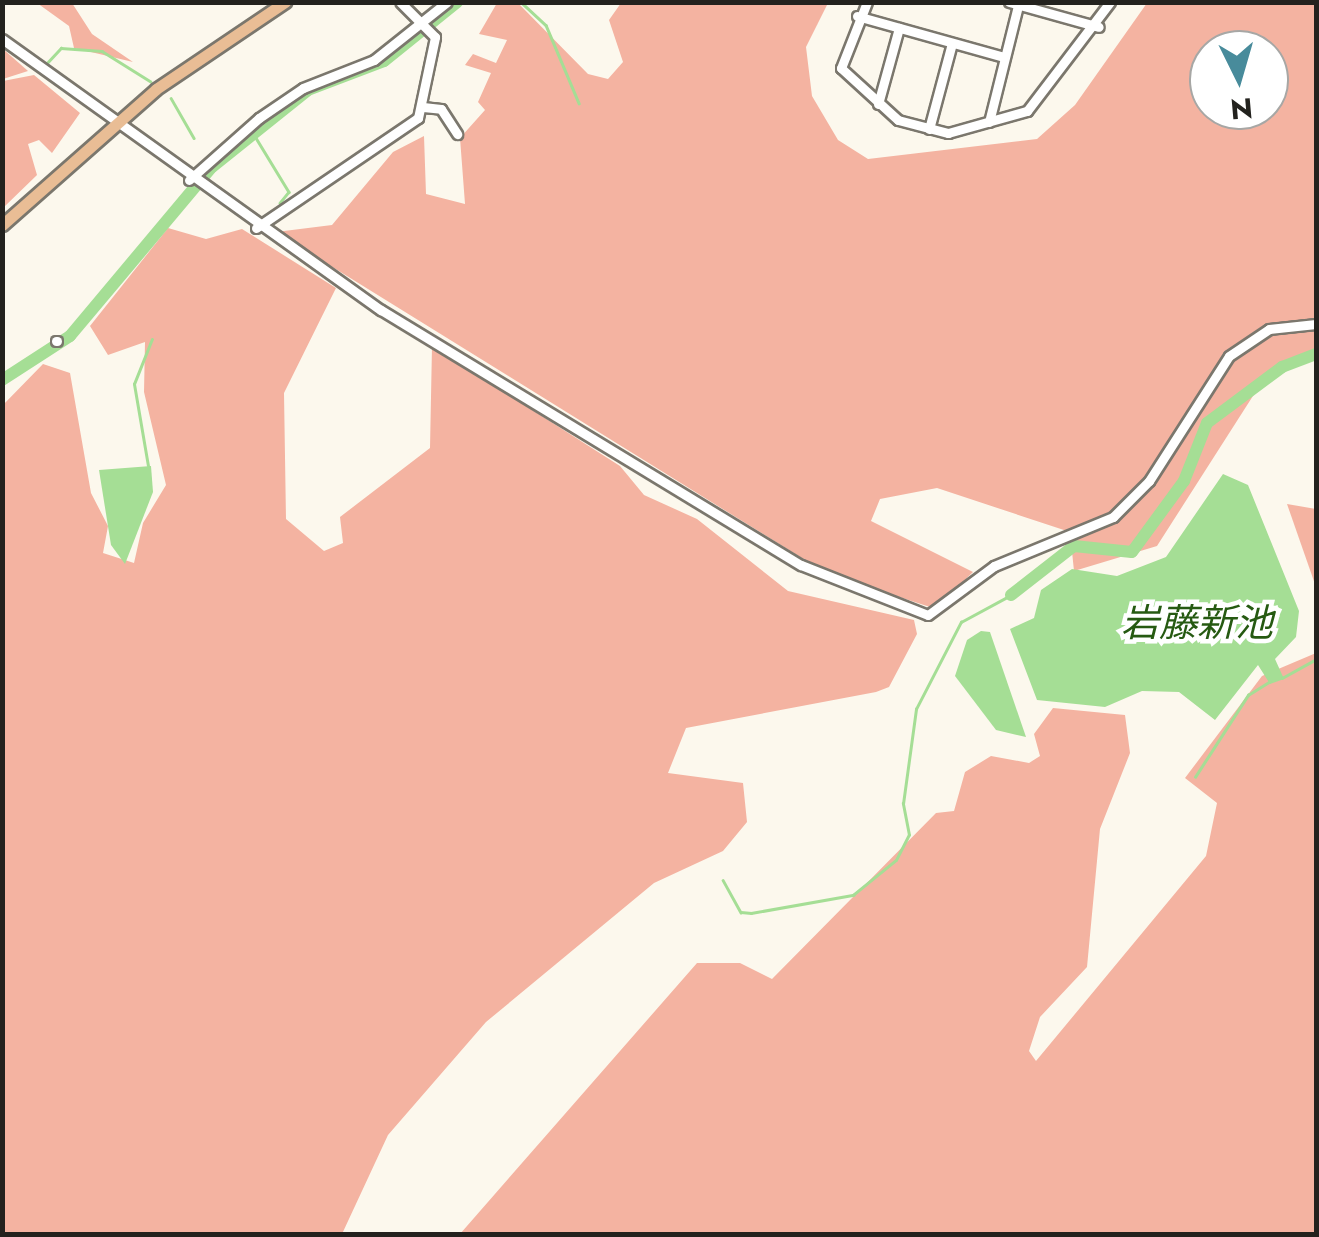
<!DOCTYPE html>
<html>
<head>
<meta charset="utf-8">
<style>
	body { margin:0 }
	#map { position:relative; width:1319px; height:1237px; overflow:hidden; background:#fcf8ed; font-family:Jost,"Noto Sans JP",sans-serif }
	div>[style] { position:absolute }
	[style*='--x'] { left:calc(var(--x)*1px); top:calc(var(--y)*1px); width:calc(var(--w)*1px); rotate:calc(var(--a)*1deg) }
	.green>* { inset:0; background:#f4b3a1 }
	.water>* { inset:0; background:#a5de95 }
	.stream>* { height:2.5px; margin:-1.25px; padding:0 1.25px; transform-origin:1.25px; border-radius:1.25px; background:#a5de95 }
	.river>* { height:12px; margin:-6px; padding:0 6px; transform-origin:6px; border-radius:6px; background:#a5de95 }
	.roads { filter:drop-shadow(2px 0 #7b776d) drop-shadow(-2px 0 #7b776d) drop-shadow(0 2px #7b776d) drop-shadow(0 -2px #7b776d) }
	.minor>* { height:9px; margin:-4.5px; padding:0 4.5px; transform-origin:4.5px; border-radius:4.5px; background:#fff }
	.major>* { height:11px; margin:-5.5px; padding:0 5.5px; transform-origin:5.5px; border-radius:5.5px; background:#e9bd95 }
	span { translate:-50% -50%; white-space:nowrap; text-align:center; line-height:1.15; -webkit-text-stroke:9px #fff; paint-order:stroke }
	.water-label { font-size:38px; color:#265a12; font-style:italic }
	.frame { position:absolute; inset:0; border:5px solid #23221e; pointer-events:none }
	.north { position:absolute; left:1189px; top:30px; width:100px; height:100px; box-sizing:border-box; background:#fff; border:2px solid #a7a7a5; border-radius:50%; rotate:175deg; font-size:28px; font-weight:700; line-height:40px; text-align:center; color:#23221e }
	.north::after { content:''; display:block; margin:auto; width:35px; height:45px; background:#488b9b; clip-path:polygon(50% 0,100% 100%,50% 72%,0 100%) }
</style>
</head>
<body>
<div id="map">
	<div class="green">
		<div style="clip-path:polygon(37px 3px,72px 3px,92px 34px,133px 62px,74px 48px,69px 26px)"></div>
		<div style="clip-path:polygon(evenodd,497px 3px,518px 3px,588px 74px,608px 79px,623px 62px,609px 20px,621px 3px,828px 3px,806px 47px,812px 96px,838px 140px,868px 159px,1037px 139px,1075px 105px,1147px 3px,1316px 3px,1316px 352px,1267px 374px,1157px 546px,1074px 571px,1070px 532px,937px 488px,880px 499px,871px 521px,973px 572px,944px 600px,930px 607px,826px 573px,276px 232px,332px 225px,393px 152px,424px 136px,426px 194px,465px 204px,460px 138px,485px 110px,478px 102px,491px 73px,465px 65px,473px 54px,496px 63px,507px 40px,479px 34px,497px 3px,1209px 50px,1269px 50px,1269px 110px,1209px 110px,1209px 50px)"></div>
		<div style="clip-path:polygon(3px 49px,28px 71px,3px 79px)"></div>
		<div style="clip-path:polygon(34px 75px,80px 113px,52px 153px,39px 140px,28px 144px,37px 175px,3px 208px,3px 81px)"></div>
		<div style="clip-path:polygon(168px 228px,206px 239px,242px 229px,336px 288px,284px 393px,286px 519px,324px 551px,343px 543px,340px 517px,430px 448px,432px 346px,620px 466px,644px 495px,697px 519px,788px 591px,914px 620px,917px 634px,889px 687px,876px 692px,686px 728px,668px 773px,743px 783px,747px 822px,723px 851px,654px 883px,486px 1022px,388px 1135px,342px 1234px,3px 1234px,2px 406px,43px 364px,70px 373px,91px 493px,108px 526px,103px 553px,134px 563px,143px 523px,166px 485px,144px 392px,145px 342px,108px 355px,90px 326px)"></div>
		<div style="clip-path:polygon(1287px 504px,1316px 509px,1316px 587px)"></div>
		<div style="clip-path:polygon(1316px 653px,1316px 1234px,460px 1234px,697px 963px,740px 963px,772px 979px,936px 813px,954px 811px,965px 772px,991px 756px,1029px 763px,1040px 756px,1034px 734px,1053px 708px,1125px 715px,1130px 753px,1100px 829px,1087px 967px,1040px 1017px,1029px 1051px,1036px 1061px,1206px 856px,1217px 803px,1185px 778px,1262px 676px)"></div>
	</div>
	<div class="water">
		<div style="clip-path:polygon(151px 466px,153px 492px,125px 564px,111px 545px,99px 470px)"></div>
		<div style="clip-path:polygon(1223px 474px,1248px 485px,1299px 611px,1296px 637px,1275px 659px,1284px 679px,1270px 684px,1258px 665px,1215px 720px,1179px 692px,1142px 691px,1105px 707px,1037px 700px,1010px 629px,1034px 618px,1041px 590px,1072px 569px,1117px 576px,1166px 557px)"></div>
		<div style="clip-path:polygon(981px 631px,990px 632px,1026px 737px,996px 730px,955px 676px,967px 640px)"></div>
	</div>
	<div class="stream">
		<div style="--x:521;--y:2;--w:34;--a:43"></div>
		<div style="--x:546;--y:25;--w:85;--a:67.1"></div>
		<div style="--x:46;--y:64;--w:22;--a:-47"></div>
		<div style="--x:61;--y:48;--w:41;--a:4.2"></div>
		<div style="--x:102;--y:51;--w:57;--a:32"></div>
		<div style="--x:171;--y:98;--w:46;--a:60.1"></div>
		<div style="--x:253;--y:133;--w:69;--a:58.6"></div>
		<div style="--x:289;--y:192;--w:14;--a:129"></div>
		<div style="--x:148;--y:466;--w:83;--a:-99.7"></div>
		<div style="--x:134;--y:384;--w:48;--a:-68.2"></div>
		<div style="--x:1282;--y:678;--w:39;--a:-29"></div>
		<div style="--x:1195;--y:777;--w:98;--a:-57.1"></div>
		<div style="--x:1248;--y:695;--w:25;--a:-32"></div>
		<div style="--x:723;--y:880;--w:37;--a:61"></div>
		<div style="--x:741;--y:912;--w:10;--a:6"></div>
		<div style="--x:751;--y:913;--w:104;--a:-10"></div>
		<div style="--x:853;--y:895;--w:55;--a:-39.1"></div>
		<div style="--x:896;--y:860;--w:28;--a:-63"></div>
		<div style="--x:909;--y:835;--w:32;--a:-101"></div>
		<div style="--x:903;--y:804;--w:96;--a:-82.2"></div>
		<div style="--x:916;--y:709;--w:98;--a:-62.7"></div>
		<div style="--x:961;--y:622;--w:57;--a:-28.4"></div>
	</div>
	<div class="river">
		<div style="--x:2;--y:380;--w:81;--a:-32.9"></div>
		<div style="--x:70;--y:336;--w:221;--a:-50"></div>
		<div style="--x:212;--y:167;--w:123;--a:-38.7"></div>
		<div style="--x:308;--y:90;--w:81;--a:-20.9"></div>
		<div style="--x:384;--y:61;--w:94;--a:-38.9"></div>
		<div style="--x:1011;--y:595;--w:80;--a:-37.9"></div>
		<div style="--x:1074;--y:546;--w:58;--a:5.9"></div>
		<div style="--x:1132;--y:552;--w:88;--a:-53.8"></div>
		<div style="--x:1184;--y:481;--w:62;--a:-68.4"></div>
		<div style="--x:1207;--y:423;--w:94;--a:-36.7"></div>
		<div style="--x:1282;--y:367;--w:36;--a:-21"></div>
	</div>
	<div class="roads">
		<div class="minor">
			<div style="--x:867;--y:2;--w:71;--a:111.5"></div>
			<div style="--x:841;--y:68;--w:77;--a:42.4"></div>
			<div style="--x:898;--y:120;--w:52;--a:14.6"></div>
			<div style="--x:948;--y:133;--w:82;--a:-15.6"></div>
			<div style="--x:1027;--y:111;--w:137;--a:-52.7"></div>
			<div style="--x:1009;--y:2;--w:93;--a:15.5"></div>
			<div style="--x:857;--y:16;--w:153;--a:15.6"></div>
			<div style="--x:2;--y:39;--w:466;--a:35.6"></div>
			<div style="--x:381;--y:310;--w:491;--a:31.3"></div>
			<div style="--x:801;--y:565;--w:136;--a:21.5"></div>
			<div style="--x:928;--y:615;--w:82;--a:-36.6"></div>
			<div style="--x:994;--y:566;--w:129;--a:-22.4"></div>
			<div style="--x:1113;--y:517;--w:51;--a:-45"></div>
			<div style="--x:1149;--y:481;--w:148;--a:-57.4"></div>
			<div style="--x:1229;--y:356;--w:48;--a:-34"></div>
			<div style="--x:1269;--y:329;--w:47;--a:-6.1"></div>
			<div style="--x:878;--y:104;--w:79;--a:-74.6"></div>
			<div style="--x:423;--y:107;--w:18;--a:6"></div>
			<div style="--x:441;--y:109;--w:30;--a:57"></div>
			<div style="--x:989;--y:122;--w:124;--a:-76"></div>
			<div style="--x:929;--y:129;--w:89;--a:-75"></div>
			<div style="--x:189;--y:180;--w:94;--a:-41.5"></div>
			<div style="--x:259;--y:118;--w:53;--a:-34.3"></div>
			<div style="--x:303;--y:88;--w:76;--a:-21.5"></div>
			<div style="--x:374;--y:60;--w:93;--a:-38.5"></div>
			<div style="--x:256;--y:228;--w:196;--a:-34.2"></div>
			<div style="--x:418;--y:118;--w:83;--a:-78.1"></div>
			<div style="--x:435;--y:37;--w:49;--a:-135"></div>
			<div style="--x:56;--y:341;--w:1;--a:0"></div>
		</div>
		<div class="major">
			<div style="--x:2;--y:225;--w:205;--a:-41.4"></div>
			<div style="--x:156;--y:89;--w:156;--a:-34"></div>
		</div>
	</div>
	<div class="water-label">
		<span style="left:1197px;top:623px">岩藤新池</span>
	</div>
	<div class="frame"></div>
	<div class="north">N</div>
</div>
</body>
</html>
